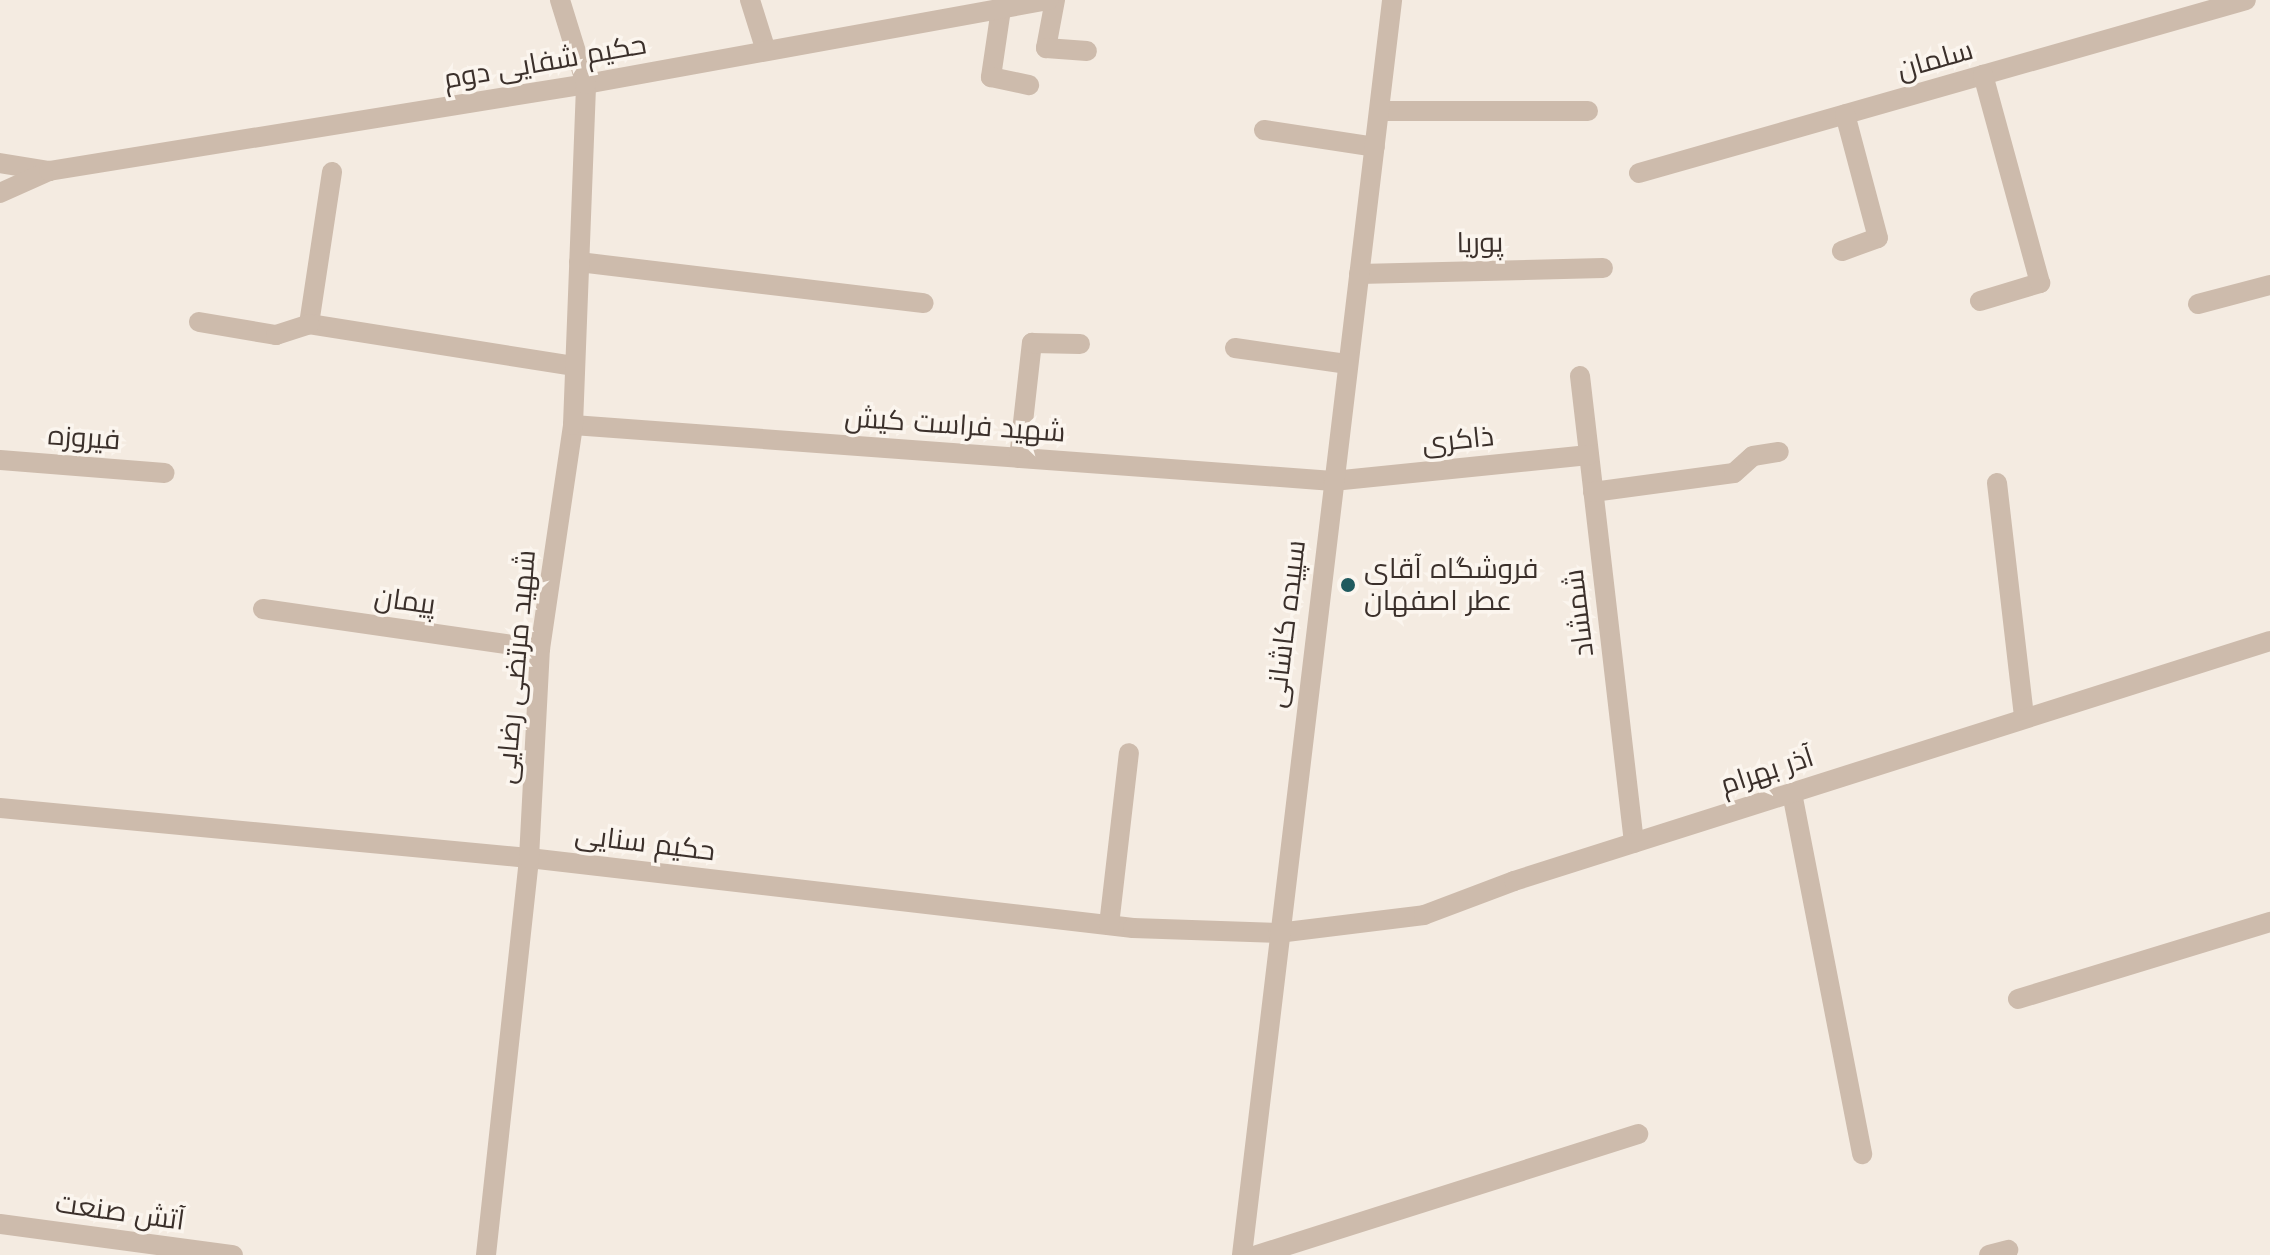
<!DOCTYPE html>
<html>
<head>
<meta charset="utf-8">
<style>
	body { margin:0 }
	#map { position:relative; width:2270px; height:1255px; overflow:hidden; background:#f4ebe1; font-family:Jost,Cairo,sans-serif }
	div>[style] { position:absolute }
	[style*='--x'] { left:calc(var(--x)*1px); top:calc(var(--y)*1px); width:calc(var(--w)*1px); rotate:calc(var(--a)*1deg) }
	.minor>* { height:20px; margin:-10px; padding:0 10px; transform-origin:10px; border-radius:10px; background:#cdbbac }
	.dots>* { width:22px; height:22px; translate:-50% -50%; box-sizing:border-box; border:4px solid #fbf5ee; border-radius:50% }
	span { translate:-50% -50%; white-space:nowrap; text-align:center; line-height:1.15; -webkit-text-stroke:7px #fbf5ee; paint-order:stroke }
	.street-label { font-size:28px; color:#3b302b }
	.poi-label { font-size:28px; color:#3b302b }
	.left { translate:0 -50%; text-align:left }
</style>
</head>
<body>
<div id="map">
	<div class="minor">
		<div style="--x:750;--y:0;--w:53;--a:72.6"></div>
		<div style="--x:1055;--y:0;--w:49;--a:100.6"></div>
		<div style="--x:1046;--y:48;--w:41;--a:4.2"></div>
		<div style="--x:1001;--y:9;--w:69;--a:98.4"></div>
		<div style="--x:991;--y:77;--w:39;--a:12"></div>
		<div style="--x:1380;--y:111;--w:208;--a:0"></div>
		<div style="--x:1264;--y:130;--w:112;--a:8.7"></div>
		<div style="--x:0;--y:163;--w:50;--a:9.3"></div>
		<div style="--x:332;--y:172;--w:154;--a:98.6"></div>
		<div style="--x:309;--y:324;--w:269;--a:9"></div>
		<div style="--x:1639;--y:173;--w:631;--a:-15.91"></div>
		<div style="--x:0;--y:193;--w:54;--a:-24.2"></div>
		<div style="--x:49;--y:171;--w:544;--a:-9.2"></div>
		<div style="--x:586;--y:84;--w:470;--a:-10.3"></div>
		<div style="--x:1842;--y:251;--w:38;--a:-20"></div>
		<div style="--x:1878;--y:238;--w:128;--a:-104.9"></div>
		<div style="--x:579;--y:262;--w:347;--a:6.8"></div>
		<div style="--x:1359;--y:274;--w:244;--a:-1.4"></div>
		<div style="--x:1980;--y:301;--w:63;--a:-16.7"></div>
		<div style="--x:2040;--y:283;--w:216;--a:-105.3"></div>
		<div style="--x:2198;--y:304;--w:74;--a:-14.8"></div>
		<div style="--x:199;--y:322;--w:78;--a:9.6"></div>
		<div style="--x:276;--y:335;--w:35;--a:-18"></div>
		<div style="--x:1235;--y:348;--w:114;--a:8.1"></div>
		<div style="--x:1580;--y:376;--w:470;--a:83.4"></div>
		<div style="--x:573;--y:425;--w:762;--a:4.21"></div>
		<div style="--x:1333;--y:481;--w:257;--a:-5.8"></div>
		<div style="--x:1019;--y:458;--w:116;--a:-83.6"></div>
		<div style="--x:1032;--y:343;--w:48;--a:1.2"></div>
		<div style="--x:0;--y:460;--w:165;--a:4.5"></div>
		<div style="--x:1997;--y:483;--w:237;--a:83.4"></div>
		<div style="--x:1593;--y:492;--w:142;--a:-7.7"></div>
		<div style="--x:1734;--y:473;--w:25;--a:-42"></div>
		<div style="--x:1753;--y:456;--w:26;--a:-9"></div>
		<div style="--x:263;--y:609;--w:280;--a:8.2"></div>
		<div style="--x:1792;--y:793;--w:368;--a:79"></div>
		<div style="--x:0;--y:808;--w:531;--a:5.4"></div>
		<div style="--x:529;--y:858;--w:608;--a:6.61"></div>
		<div style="--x:1133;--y:928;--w:145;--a:2"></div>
		<div style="--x:1278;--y:933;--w:147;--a:-7"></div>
		<div style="--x:1424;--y:915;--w:96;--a:-20.7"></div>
		<div style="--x:1514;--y:881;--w:793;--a:-17.61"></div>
		<div style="--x:1109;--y:925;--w:173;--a:-83.4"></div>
		<div style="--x:2018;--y:999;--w:264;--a:-17"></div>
		<div style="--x:0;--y:1224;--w:235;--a:7.6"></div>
		<div style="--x:486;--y:1255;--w:399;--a:-83.8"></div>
		<div style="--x:529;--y:858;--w:209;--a:-87"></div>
		<div style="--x:540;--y:649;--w:226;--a:-81.6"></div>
		<div style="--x:573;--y:425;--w:341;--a:-87.8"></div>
		<div style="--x:586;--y:84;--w:88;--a:-107.2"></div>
		<div style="--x:1242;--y:1255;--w:1264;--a:-83.18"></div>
		<div style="--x:1257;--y:1255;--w:400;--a:-17.6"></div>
		<div style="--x:1989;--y:1255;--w:20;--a:-15"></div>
	</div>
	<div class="dots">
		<div style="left:1348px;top:585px;background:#1f5a5e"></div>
	</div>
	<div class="street-label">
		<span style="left:1935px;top:60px;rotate:-16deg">سلمان</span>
		<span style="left:545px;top:62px;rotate:-10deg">حکیم شفایی دوم</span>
		<span style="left:1480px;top:243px;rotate:-1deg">پوریا</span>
		<span style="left:955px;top:425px;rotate:4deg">شهید فراست کیش</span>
		<span style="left:84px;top:438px;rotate:4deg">فیروزه</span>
		<span style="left:1458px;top:440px;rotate:-6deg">ذاکری</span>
		<span style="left:405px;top:601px;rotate:8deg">پیمان</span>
		<span style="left:1579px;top:613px;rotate:-97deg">شمشاد</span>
		<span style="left:1286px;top:624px;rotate:-83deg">سپیده کاشانی</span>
		<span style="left:516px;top:667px;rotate:-85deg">شهید مرتضی رضایی</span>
		<span style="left:1767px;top:771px;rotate:-18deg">آذر بهرام</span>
		<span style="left:645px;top:843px;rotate:7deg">حکیم سنایی</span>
		<span style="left:120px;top:1212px;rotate:8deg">آتش صنعت</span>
	</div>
	<div class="poi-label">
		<span class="left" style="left:1364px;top:585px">فروشگاه آقای<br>عطر اصفهان</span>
	</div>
</div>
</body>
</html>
